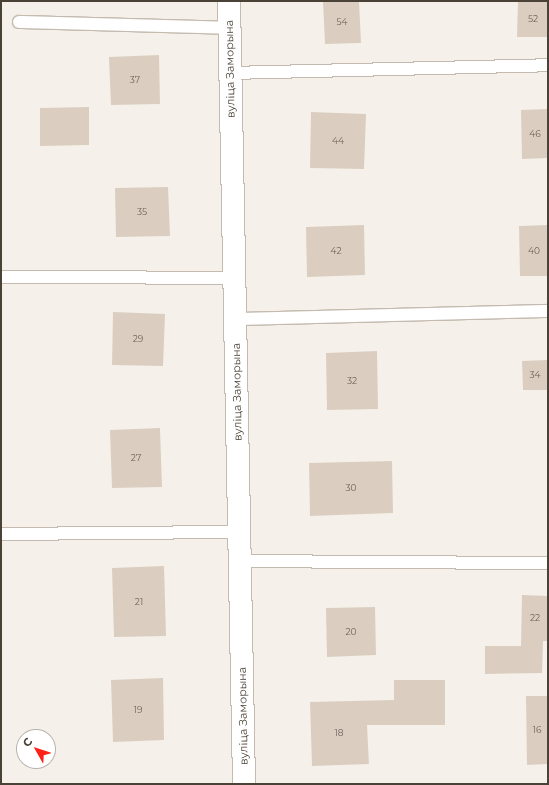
<!DOCTYPE html>
<html>
<head>
<meta charset="utf-8">
<style>
	body { margin:0 }
	#map { position:relative; width:549px; height:785px; overflow:hidden; background:#f5f1ea; font-family:Montserrat,sans-serif }
	div>[style] { position:absolute }
	[style*='--x'] { left:calc(var(--x)*1px); top:calc(var(--y)*1px); width:calc(var(--w)*1px); rotate:calc(var(--a)*1deg) }
	.building>* { inset:0; background:#dbcec1 }
	.roads { filter:drop-shadow(1px 0 #c4baaf) drop-shadow(-1px 0 #c4baaf) drop-shadow(0 1px #c4baaf) drop-shadow(0 -1px #c4baaf) }
	.service>* { height:12px; margin:-6px; padding:0 6px; transform-origin:6px; border-radius:6px; background:#fff }
	.minor>* { height:22px; margin:-11px; padding:0 11px; transform-origin:11px; border-radius:11px; background:#fff }
	span { translate:-50% -50%; white-space:nowrap; text-align:center; line-height:1.15; -webkit-text-stroke:4px #fff; paint-order:stroke }
	.number-label { font-size:9px; color:#6e645a }
	.number-label span { -webkit-text-stroke-width:0 }
	.street-label { font-size:11px; color:#4a4137 }
	.frame { position:absolute; inset:0; border:2px solid #4a4137; pointer-events:none }
	.north { position:absolute; left:16px; top:729px; width:40px; height:40px; box-sizing:border-box; background:#fff; border:1px solid #b7b3af; border-radius:50%; rotate:309deg; font-size:11px; font-weight:700; line-height:16px; text-align:center; color:#4a4137 }
	.north::after { content:''; display:block; margin:auto; width:14px; height:18px; background:#ff2117; clip-path:polygon(50% 0,100% 100%,50% 72%,0 100%) }
</style>
</head>
<body>
<div id="map">
	<div class="building">
		<div style="clip-path:polygon(323px 1px,359px 1px,361px 43px,325px 44px)"></div>
		<div style="clip-path:polygon(518px 1px,548px 1px,548px 37px,517px 37px)"></div>
		<div style="clip-path:polygon(159px 55px,160px 104px,111px 105px,109px 57px)"></div>
		<div style="clip-path:polygon(89px 107px,89px 145px,40px 146px,40px 108px)"></div>
		<div style="clip-path:polygon(548px 109px,548px 158px,522px 159px,521px 110px)"></div>
		<div style="clip-path:polygon(311px 112px,366px 114px,364px 169px,310px 168px)"></div>
		<div style="clip-path:polygon(168px 187px,170px 236px,116px 237px,115px 188px)"></div>
		<div style="clip-path:polygon(364px 225px,365px 275px,307px 277px,306px 227px)"></div>
		<div style="clip-path:polygon(548px 225px,548px 276px,520px 276px,519px 226px)"></div>
		<div style="clip-path:polygon(113px 312px,165px 314px,163px 366px,112px 365px)"></div>
		<div style="clip-path:polygon(377px 351px,378px 409px,327px 410px,326px 353px)"></div>
		<div style="clip-path:polygon(548px 360px,548px 390px,523px 390px,522px 361px)"></div>
		<div style="clip-path:polygon(160px 428px,162px 487px,112px 488px,110px 430px)"></div>
		<div style="clip-path:polygon(392px 461px,393px 513px,310px 516px,309px 463px)"></div>
		<div style="clip-path:polygon(164px 566px,166px 636px,114px 637px,112px 568px)"></div>
		<div style="clip-path:polygon(522px 595px,548px 596px,548px 641px,543px 641px,542px 673px,485px 674px,485px 646px,521px 646px)"></div>
		<div style="clip-path:polygon(375px 607px,376px 655px,327px 657px,326px 608px)"></div>
		<div style="clip-path:polygon(163px 678px,164px 740px,113px 742px,111px 680px)"></div>
		<div style="clip-path:polygon(394px 680px,445px 680px,445px 725px,367px 725px,369px 764px,312px 766px,310px 702px,394px 700px)"></div>
		<div style="clip-path:polygon(526px 696px,548px 696px,548px 764px,527px 765px)"></div>
	</div>
	<div class="roads">
		<div class="service">
			<div style="--x:19;--y:22;--w:210;--a:1.6"></div>
			<div style="--x:230;--y:73;--w:318;--a:-1.4"></div>
			<div style="--x:1;--y:277;--w:233;--a:0.2"></div>
			<div style="--x:236;--y:319;--w:312;--a:-1.5"></div>
			<div style="--x:1;--y:534;--w:239;--a:-0.5"></div>
			<div style="--x:240;--y:561;--w:308;--a:0.4"></div>
		</div>
		<div class="minor">
			<div style="--x:229;--y:1;--w:783;--a:88.9"></div>
		</div>
	</div>
	<div class="number-label">
		<span style="left:533px;top:19px">52</span>
		<span style="left:342px;top:22px">54</span>
		<span style="left:135px;top:80px">37</span>
		<span style="left:535px;top:134px">46</span>
		<span style="left:338px;top:141px">44</span>
		<span style="left:142px;top:212px">35</span>
		<span style="left:336px;top:251px">42</span>
		<span style="left:534px;top:251px">40</span>
		<span style="left:138px;top:339px">29</span>
		<span style="left:535px;top:375px">34</span>
		<span style="left:352px;top:381px">32</span>
		<span style="left:136px;top:458px">27</span>
		<span style="left:351px;top:488px">30</span>
		<span style="left:139px;top:602px">21</span>
		<span style="left:535px;top:618px">22</span>
		<span style="left:351px;top:632px">20</span>
		<span style="left:138px;top:710px">19</span>
		<span style="left:537px;top:730px">16</span>
		<span style="left:339px;top:733px">18</span>
	</div>
	<div class="street-label">
		<span style="left:230px;top:69px;rotate:-91deg">вуліца Заморына</span>
		<span style="left:237px;top:392px;rotate:-91deg">вуліца Заморына</span>
		<span style="left:243px;top:716px;rotate:-91deg">вуліца Заморына</span>
	</div>
	<div class="frame"></div>
	<div class="north">С</div>
</div>
</body>
</html>
